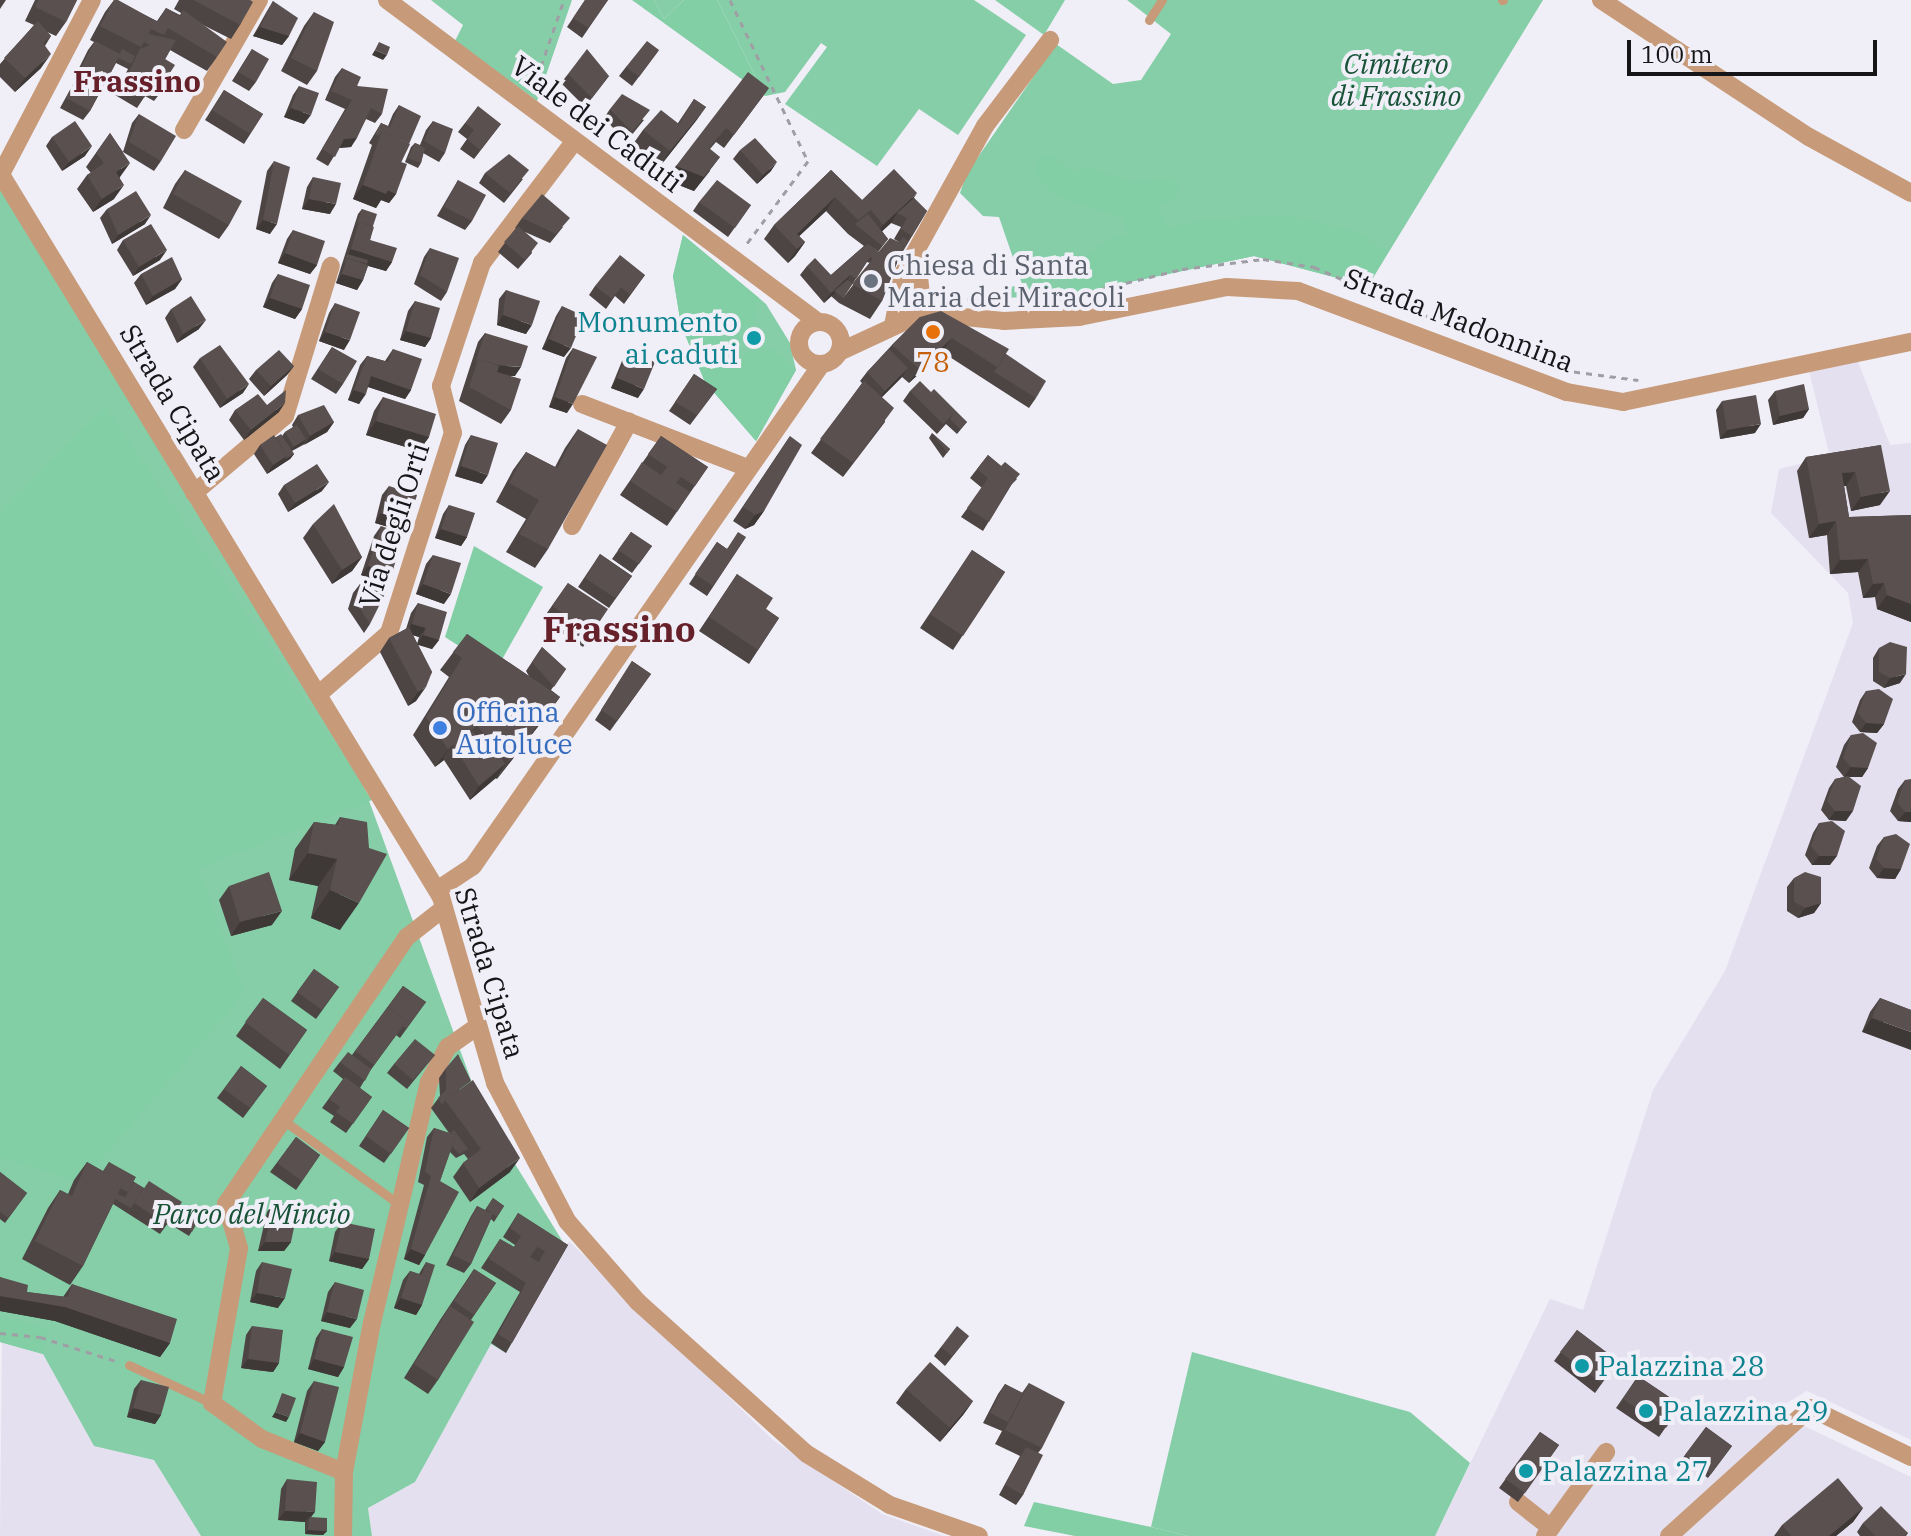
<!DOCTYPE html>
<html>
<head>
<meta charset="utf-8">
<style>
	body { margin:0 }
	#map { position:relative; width:1911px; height:1536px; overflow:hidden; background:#f0eef7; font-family:"IBM Plex Serif",serif }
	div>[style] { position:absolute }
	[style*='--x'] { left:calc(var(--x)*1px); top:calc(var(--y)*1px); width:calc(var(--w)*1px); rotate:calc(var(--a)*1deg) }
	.built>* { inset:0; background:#e4e0f0 }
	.green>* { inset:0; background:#85cea7 }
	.forest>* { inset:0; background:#82cea5 }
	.path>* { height:3px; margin-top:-1.5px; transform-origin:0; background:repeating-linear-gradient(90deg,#a09ea5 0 6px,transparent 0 12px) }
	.service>* { height:9px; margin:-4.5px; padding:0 4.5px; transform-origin:4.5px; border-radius:4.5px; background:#c79b79 }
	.minor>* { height:18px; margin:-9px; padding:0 9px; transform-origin:9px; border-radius:9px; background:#c79b79 }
	.minor>.ring { margin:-9px; padding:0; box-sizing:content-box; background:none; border:18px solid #c79b79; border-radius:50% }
	.wall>* { inset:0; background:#4d4544 }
	.shaded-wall>* { inset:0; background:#3e3837 }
	.building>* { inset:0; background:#59504f }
	.dots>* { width:22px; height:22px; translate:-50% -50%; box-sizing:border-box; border:4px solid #f0eef7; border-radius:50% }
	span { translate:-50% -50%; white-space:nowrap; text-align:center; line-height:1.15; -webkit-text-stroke:8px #f0eef7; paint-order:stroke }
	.park-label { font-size:28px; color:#175237; font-style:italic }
	.street-label { font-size:28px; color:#161518 }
	.worship-label { font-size:28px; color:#5b616d }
	.left { translate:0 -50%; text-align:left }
	.culture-label { font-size:28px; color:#0d838f }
	.right { translate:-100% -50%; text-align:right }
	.food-label { font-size:28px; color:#c56008 }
	.shop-label { font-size:28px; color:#366cbe }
	.neighbourhood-label { font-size:30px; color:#66202a; font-weight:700 }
	.district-label { font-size:36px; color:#66202a; font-weight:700 }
	.scale { position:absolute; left:1627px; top:40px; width:250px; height:36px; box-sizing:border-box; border:4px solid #161518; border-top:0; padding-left:10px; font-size:24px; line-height:28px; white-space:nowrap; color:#161518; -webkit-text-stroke:6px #f0eef7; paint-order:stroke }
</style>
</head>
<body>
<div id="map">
	<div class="built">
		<div style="clip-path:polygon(1857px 359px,1890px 445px,1911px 443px,1911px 1440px,1807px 1391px,1773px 1411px,1911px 1477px,1911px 1536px,1435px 1536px,1550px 1299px,1583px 1310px,1653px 1090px,1725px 971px,1853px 623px,1848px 593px,1771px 513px,1779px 469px,1830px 457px,1809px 371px)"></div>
		<div style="clip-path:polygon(569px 1241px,773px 1440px,882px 1514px,944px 1536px,372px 1536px,368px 1508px,415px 1482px,491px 1343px,506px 1352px)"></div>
		<div style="clip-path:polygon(2px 1342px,43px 1354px,94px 1445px,154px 1460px,201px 1536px,0 1536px)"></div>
	</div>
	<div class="green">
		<div style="clip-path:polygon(431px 0,572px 0,537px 101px,455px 41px,463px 25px)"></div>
		<div style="clip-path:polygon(654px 0,684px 0,664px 19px)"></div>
		<div style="clip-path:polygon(717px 0,974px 0,1026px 35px,958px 135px,919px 109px,877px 166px,785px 104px,827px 47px,821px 43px,785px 92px,765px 96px)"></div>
		<div style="clip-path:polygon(995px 0,1065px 0,1044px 35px)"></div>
		<div style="clip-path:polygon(1127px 0,1543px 0,1368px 286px,1254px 256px,1072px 294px,1003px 298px,1004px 289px,1022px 284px,999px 217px,983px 216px,960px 193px,967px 173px,1056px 44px,1113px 84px,1141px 80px,1171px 34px)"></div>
		<div style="clip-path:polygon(0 170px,345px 735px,482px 1110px,566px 1247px,506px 1353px,491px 1344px,415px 1482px,368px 1508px,372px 1536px,201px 1536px,154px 1460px,94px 1446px,43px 1354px,0 1342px)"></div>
		<div style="clip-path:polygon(683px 235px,766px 304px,790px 343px,796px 370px,756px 441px,705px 382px,681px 325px,673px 276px)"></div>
		<div style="clip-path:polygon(1192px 1352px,1410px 1412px,1470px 1463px,1435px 1536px,1188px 1536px,1151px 1527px)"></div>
	</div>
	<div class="forest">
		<div style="clip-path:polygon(632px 0,654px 0,664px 19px,684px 0,717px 0,765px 96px)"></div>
		<div style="clip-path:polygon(1051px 156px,1073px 171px,1087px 167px,1129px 182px,1176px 178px,1179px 196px,1157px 204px,1166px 229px,1209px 219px,1292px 216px,1356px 232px,1388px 252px,1368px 286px,1254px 256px,1072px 294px,1066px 271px,1110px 238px,1128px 235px,1122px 217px,1056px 196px,1036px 177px,1038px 158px)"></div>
		<div style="clip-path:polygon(683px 235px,759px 298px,753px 324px,722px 337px,730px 356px,738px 360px,754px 348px,771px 349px,796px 370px,756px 441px,705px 382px,681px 325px,673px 276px)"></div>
		<div style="clip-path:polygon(106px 407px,372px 800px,198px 868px,244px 993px,82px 1182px,0 1157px,0 510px)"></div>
		<div style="clip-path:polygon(474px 546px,543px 587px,496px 670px,445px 637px)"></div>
		<div style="clip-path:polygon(0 1317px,49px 1329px,43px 1354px,0 1342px)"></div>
		<div style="clip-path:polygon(1034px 1502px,1151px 1527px,1188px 1536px,1075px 1536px,1024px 1526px)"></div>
	</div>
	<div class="path">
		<div style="--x:730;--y:0;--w:179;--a:64.2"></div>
		<div style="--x:808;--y:161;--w:106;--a:126.5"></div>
		<div style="--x:533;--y:89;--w:94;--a:-70.8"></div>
		<div style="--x:943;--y:299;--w:26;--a:0"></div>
		<div style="--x:1056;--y:300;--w:130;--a:-13.8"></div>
		<div style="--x:1182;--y:269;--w:82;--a:-7"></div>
		<div style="--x:1263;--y:259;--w:52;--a:8.9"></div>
		<div style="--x:1314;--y:267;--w:181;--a:23.4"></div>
		<div style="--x:1562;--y:370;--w:77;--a:7.5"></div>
		<div style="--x:0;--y:1333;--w:40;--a:5.7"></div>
		<div style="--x:40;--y:1337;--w:80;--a:17.5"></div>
	</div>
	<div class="service">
		<div style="--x:1502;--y:0;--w:1;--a:0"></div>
		<div style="--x:1149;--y:20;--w:24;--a:-57"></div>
		<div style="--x:283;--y:1120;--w:145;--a:36"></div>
		<div style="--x:129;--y:1365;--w:91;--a:24.6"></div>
	</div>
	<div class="minor">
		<div style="--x:387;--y:0;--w:538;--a:36.76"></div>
		<div style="--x:1601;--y:0;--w:249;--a:33.4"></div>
		<div style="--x:1809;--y:137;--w:116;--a:28.8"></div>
		<div style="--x:184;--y:130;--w:150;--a:-60"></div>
		<div style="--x:0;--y:173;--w:848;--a:58.65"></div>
		<div style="--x:441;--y:897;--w:194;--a:73.8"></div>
		<div style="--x:495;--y:1083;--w:156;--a:62.4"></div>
		<div style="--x:567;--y:1221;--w:108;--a:48.8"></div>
		<div style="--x:638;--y:1302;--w:227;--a:42"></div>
		<div style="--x:807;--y:1454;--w:97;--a:31.6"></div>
		<div style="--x:890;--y:1505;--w:94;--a:19.2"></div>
		<div style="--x:1;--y:174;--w:196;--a:-62.4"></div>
		<div style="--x:917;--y:258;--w:55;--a:83.8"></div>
		<div class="ring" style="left:799px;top:322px;width:24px;height:24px"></div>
		<div style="--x:893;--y:326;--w:53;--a:-79.1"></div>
		<div style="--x:903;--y:274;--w:169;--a:-61"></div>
		<div style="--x:985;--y:126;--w:108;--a:-52.9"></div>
		<div style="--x:839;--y:352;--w:93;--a:-24.9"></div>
		<div style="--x:923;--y:313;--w:81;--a:5.6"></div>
		<div style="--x:1004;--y:321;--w:75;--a:-3.1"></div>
		<div style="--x:1079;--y:317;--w:151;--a:-11.5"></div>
		<div style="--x:1227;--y:287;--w:71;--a:3.2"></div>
		<div style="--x:1298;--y:291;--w:287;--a:20.6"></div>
		<div style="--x:1567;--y:392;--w:57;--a:10.1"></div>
		<div style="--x:1623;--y:402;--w:294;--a:-11.8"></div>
		<div style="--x:582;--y:404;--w:178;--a:21.1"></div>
		<div style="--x:194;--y:493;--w:119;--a:-40.2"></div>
		<div style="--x:285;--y:416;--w:157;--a:-73"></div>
		<div style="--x:572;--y:526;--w:119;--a:-61.3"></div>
		<div style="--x:320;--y:693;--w:91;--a:-41"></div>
		<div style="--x:389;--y:633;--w:210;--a:-72.3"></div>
		<div style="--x:453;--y:433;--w:49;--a:-104.3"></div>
		<div style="--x:441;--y:386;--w:130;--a:-71.6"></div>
		<div style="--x:482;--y:263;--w:151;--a:-52.8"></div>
		<div style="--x:437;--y:890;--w:43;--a:-33.7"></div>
		<div style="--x:473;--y:866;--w:610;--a:-55.22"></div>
		<div style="--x:344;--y:1472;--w:88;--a:-158.1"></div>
		<div style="--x:262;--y:1439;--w:62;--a:-144.2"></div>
		<div style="--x:212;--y:1403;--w:157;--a:-80.1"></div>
		<div style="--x:239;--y:1248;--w:46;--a:-106.5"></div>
		<div style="--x:226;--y:1204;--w:323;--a:-55.9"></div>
		<div style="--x:407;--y:937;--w:47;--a:-38.1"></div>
		<div style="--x:1518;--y:1502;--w:42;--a:38.2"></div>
		<div style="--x:343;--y:1536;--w:64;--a:-89.1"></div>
		<div style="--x:344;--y:1472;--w:152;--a:-79.4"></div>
		<div style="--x:372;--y:1323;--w:248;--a:-76.7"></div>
		<div style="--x:429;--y:1082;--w:40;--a:-62"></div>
		<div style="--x:448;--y:1047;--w:35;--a:-35"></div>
		<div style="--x:1545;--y:1536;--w:104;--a:-54"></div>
		<div style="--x:1669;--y:1536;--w:190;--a:-42.2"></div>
		<div style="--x:1810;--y:1408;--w:112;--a:25.9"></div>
	</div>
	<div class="wall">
		<div style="clip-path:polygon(0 0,6px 0,0 9px)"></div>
		<div style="clip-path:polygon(35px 0,77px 0,66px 22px,56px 36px,47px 32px,51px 36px,45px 46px,41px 68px,15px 92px,0 77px,0 64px,34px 25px,25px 21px)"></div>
		<div style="clip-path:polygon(114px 0,157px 21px,166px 8px,180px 15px,181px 13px,174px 9px,179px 0,250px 0,240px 25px,231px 39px,201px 24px,217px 57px,207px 71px,170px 50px,165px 59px,168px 76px,161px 92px,154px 101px,145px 96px,137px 108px,115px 95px,128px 69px,116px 63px,90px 111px,83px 120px,60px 108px,77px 77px,75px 76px,88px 50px,94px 42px,90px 40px,105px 12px)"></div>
		<div style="clip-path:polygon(585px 0,608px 0,582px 38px,567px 27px)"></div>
		<div style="clip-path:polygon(273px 1px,289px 36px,282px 45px,253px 36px,267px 11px)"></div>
		<div style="clip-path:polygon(314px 12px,317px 71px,307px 85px,281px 71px,304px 26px)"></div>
		<div style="clip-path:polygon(252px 49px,256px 82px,249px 91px,232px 81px)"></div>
		<div style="clip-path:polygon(659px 50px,632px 86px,619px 76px,626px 67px)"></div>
		<div style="clip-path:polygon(342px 68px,382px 114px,375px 123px,366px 119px,351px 147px,339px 148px,328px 166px,316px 159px,345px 109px,325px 100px,335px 77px)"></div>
		<div style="clip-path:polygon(568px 74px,609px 76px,585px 107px,561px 83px)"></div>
		<div style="clip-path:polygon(299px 86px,304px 124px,284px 117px,293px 95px)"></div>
		<div style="clip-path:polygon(769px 88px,724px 148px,716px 142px,710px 149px,710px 171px,694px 191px,666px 180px,676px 166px)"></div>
		<div style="clip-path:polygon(224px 90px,263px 114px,244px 144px,205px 120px)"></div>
		<div style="clip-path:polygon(694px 99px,706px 107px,661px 165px,633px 144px,643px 130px,678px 123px)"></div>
		<div style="clip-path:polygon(399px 105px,401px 162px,396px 194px,389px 203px,381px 200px,376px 208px,353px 199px,372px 145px,369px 143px,381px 123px,388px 126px,393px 114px)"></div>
		<div style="clip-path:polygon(610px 109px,644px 120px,626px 142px,604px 118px)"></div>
		<div style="clip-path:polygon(139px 114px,161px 161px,154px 171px,123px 152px,120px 177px,114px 199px,93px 212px,77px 189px,87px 175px,91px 173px,86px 167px,110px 133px,123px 152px,132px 123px)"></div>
		<div style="clip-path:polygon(433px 121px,445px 153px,439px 162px,423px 153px,421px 163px,418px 168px,405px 162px,411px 147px,415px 143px,420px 145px,426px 130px)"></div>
		<div style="clip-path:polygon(465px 123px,501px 124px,474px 159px,460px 149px,467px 139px,458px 132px)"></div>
		<div style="clip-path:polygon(52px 137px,85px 156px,62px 171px,46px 146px)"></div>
		<div style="clip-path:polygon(740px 150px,771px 171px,757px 184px,733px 159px)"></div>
		<div style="clip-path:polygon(274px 161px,270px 234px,256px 229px,267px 171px)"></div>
		<div style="clip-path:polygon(185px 170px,229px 225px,219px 239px,163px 208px,175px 184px)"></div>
		<div style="clip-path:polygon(evenodd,831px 170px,862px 200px,914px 198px,927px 211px,899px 258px,882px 301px,870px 319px,839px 303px,831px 296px,824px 303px,800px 275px,807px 266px,831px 275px,864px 246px,848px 234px,826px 211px,799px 236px,805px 242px,795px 256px,788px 263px,764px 239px,774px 225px,831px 170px,891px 223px,901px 227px,894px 239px,899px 242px,878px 252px,888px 239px,882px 231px,891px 223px,831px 170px,867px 262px,870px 263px,843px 298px,867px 262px)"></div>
		<div style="clip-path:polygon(485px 173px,523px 179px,504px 203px,479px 183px)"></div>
		<div style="clip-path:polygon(313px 177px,330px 214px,302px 209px,307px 187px)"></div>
		<div style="clip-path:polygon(458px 180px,472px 221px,465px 230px,437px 216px)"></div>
		<div style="clip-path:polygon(699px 202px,751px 205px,728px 237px,693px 211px)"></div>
		<div style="clip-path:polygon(107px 209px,145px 224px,112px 244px,100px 218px)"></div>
		<div style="clip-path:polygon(362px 209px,373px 226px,370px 240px,392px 262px,386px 271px,368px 266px,363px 280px,357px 290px,336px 283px,358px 214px)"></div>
		<div style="clip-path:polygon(522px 218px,563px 227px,550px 243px,525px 232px,532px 253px,518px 269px,498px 252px,516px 228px,515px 228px)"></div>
		<div style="clip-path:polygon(293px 230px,317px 265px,310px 274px,278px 263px,287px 239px)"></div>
		<div style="clip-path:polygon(123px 240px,160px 260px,133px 276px,117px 250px)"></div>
		<div style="clip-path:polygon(430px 248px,447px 292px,441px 301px,414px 284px,424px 257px)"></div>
		<div style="clip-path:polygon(141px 274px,182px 279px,175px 289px,146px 305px,134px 283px)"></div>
		<div style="clip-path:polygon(278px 274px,302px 309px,295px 319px,263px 307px,272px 283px)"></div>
		<div style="clip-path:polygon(645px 275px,624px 304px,615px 296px,606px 309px,589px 295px,595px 286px)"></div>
		<div style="clip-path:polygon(506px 290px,526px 334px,497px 325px,499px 299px)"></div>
		<div style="clip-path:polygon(415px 301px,431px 338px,425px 347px,400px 340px,408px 311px)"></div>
		<div style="clip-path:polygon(335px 303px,344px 350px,319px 341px,329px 313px)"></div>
		<div style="clip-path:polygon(562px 306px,564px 357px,542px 349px,556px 316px)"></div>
		<div style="clip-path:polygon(171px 309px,199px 329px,177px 343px,165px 318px)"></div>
		<div style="clip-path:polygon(920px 317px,1006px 354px,1036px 398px,1029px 408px,942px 352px,909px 383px,902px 377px,882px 397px,885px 422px,843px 477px,811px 453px,862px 383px,860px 381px,867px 372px,892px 345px)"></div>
		<div style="clip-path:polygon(485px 333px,515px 376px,510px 376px,511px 410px,501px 424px,459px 401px,478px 342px)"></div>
		<div style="clip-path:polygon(332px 347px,343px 384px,336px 394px,311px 379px)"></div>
		<div style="clip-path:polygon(573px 348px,567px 413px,549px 407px,566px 358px)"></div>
		<div style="clip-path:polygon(393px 349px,411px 390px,405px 399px,368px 387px,359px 404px,348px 400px,360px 365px,367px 356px,385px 361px)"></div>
		<div style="clip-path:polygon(628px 352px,638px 398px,611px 388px,622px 361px)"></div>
		<div style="clip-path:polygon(200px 358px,243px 393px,220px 408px,193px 367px)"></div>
		<div style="clip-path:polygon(294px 366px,287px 375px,264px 396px,249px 379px,256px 370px)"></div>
		<div style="clip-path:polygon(694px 374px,717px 389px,690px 425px,669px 411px)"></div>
		<div style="clip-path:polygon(910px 391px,931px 392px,967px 422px,957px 434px,946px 424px,937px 434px,903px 401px)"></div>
		<div style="clip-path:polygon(1775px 391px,1809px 409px,1803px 418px,1773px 425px,1768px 400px)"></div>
		<div style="clip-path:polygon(383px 397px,429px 437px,419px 451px,366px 435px,374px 411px)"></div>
		<div style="clip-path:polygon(1722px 401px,1755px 433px,1720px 439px,1716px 410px)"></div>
		<div style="clip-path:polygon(267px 405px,279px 412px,244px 440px,229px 420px,235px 410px)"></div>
		<div style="clip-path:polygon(298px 415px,334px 422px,327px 432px,292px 451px,294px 454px,290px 459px,267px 474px,254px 454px,260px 445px,276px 437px,282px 436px,285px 432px,293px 427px,292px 425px)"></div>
		<div style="clip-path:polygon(578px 429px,548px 549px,535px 568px,506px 552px,526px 519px,496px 502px,513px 470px,526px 452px,555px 467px,565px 448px)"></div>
		<div style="clip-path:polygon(932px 433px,950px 449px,943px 458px,929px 438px)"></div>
		<div style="clip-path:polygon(471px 435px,482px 484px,455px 476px,465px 445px)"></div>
		<div style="clip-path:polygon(661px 436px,708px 467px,667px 526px,620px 495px)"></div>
		<div style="clip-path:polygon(790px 436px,764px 511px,754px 525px,745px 529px,733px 521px)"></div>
		<div style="clip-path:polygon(1881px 445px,1880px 505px,1851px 511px,1846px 486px,1844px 486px,1849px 517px,1911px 515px,1911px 622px,1877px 609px,1875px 597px,1863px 598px,1858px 572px,1830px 574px,1827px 535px,1809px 538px,1797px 471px,1806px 457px)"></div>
		<div style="clip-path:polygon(988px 455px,1017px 479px,1011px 485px,983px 531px,961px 517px,982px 488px,970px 478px)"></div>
		<div style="clip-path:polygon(284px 485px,322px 491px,288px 512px,278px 494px)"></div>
		<div style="clip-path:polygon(389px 486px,402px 531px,375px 523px,382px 495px)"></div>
		<div style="clip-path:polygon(449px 505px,467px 537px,461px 546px,435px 538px,443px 514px)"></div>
		<div style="clip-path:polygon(313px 524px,362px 557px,352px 571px,332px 584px,303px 538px)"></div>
		<div style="clip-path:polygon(381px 526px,392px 573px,385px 583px,361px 575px,374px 536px)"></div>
		<div style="clip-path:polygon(631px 532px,652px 546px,632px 573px,612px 559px)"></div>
		<div style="clip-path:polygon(746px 537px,707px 596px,689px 584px,717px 542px,727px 549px)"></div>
		<div style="clip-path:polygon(972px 550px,1005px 572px,953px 650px,920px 628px)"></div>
		<div style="clip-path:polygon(600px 554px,632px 576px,609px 608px,578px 587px)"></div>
		<div style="clip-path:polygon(433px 555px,444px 604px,416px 594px,426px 564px)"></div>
		<div style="clip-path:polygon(737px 574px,766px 609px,779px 618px,749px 664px,699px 631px)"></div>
		<div style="clip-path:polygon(568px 583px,592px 633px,583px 647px,542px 620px)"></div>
		<div style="clip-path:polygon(360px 584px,370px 624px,364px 633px,348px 609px,353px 593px)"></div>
		<div style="clip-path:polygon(evenodd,418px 603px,439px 640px,432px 649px,418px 645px,432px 672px,416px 701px,408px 706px,380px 652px,389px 638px,406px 629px,411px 613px,418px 603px,413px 635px,419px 637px,417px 644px,413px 635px)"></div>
		<div style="clip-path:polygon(467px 634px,529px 676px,526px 671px,542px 647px,566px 669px,551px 690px,560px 697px,547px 715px,497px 779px,495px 778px,470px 800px,444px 760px,435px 767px,413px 735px,449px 677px,440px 670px)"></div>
		<div style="clip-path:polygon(1879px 648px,1900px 683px,1884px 688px,1873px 681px,1873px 658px)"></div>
		<div style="clip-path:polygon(632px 661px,651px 674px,610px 731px,595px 720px)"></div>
		<div style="clip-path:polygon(1866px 691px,1884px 724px,1877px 733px,1860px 732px,1852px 722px,1860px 700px)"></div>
		<div style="clip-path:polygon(1851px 735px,1868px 768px,1862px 777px,1849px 777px,1846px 821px,1829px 820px,1821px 810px,1829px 788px,1835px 779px,1844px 777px,1836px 767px,1844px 745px)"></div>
		<div style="clip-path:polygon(1905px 780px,1911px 822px,1898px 821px,1890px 811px,1898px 789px)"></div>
		<div style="clip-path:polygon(340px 817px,340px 930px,311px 918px,318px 886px,289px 880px,295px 849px,314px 822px,335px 825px)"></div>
		<div style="clip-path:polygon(1819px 823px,1830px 865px,1812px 865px,1805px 855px,1813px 833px)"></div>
		<div style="clip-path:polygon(1884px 837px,1901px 869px,1895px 879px,1877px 878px,1869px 868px,1877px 846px)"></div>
		<div style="clip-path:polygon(1794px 878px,1821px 903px,1814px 913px,1798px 918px,1787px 911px,1787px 887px)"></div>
		<div style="clip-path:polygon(229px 886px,272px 925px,231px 936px,219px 900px)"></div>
		<div style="clip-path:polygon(314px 969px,339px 987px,316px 1019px,291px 1001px)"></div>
		<div style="clip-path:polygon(403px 986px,426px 1002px,400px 1038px,396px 1035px,370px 1071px,360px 1088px,372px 1097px,346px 1133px,330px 1122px,334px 1116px,322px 1108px,343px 1079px,333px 1071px,340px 1062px,352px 1055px)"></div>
		<div style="clip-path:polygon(263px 998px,307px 1030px,280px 1069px,236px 1036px)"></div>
		<div style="clip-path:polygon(1880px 998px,1911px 1010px,1862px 1032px,1870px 1012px)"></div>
		<div style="clip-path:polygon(435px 1055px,407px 1089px,387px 1073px,394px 1064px)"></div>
		<div style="clip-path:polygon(241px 1066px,267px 1086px,243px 1118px,217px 1098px)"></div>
		<div style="clip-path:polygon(446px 1068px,510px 1172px,470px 1202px,453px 1177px,463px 1163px,468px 1159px,464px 1154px,456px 1158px,450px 1152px,440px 1181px,425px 1255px,419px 1265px,404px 1259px,424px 1185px,418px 1182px,427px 1137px,434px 1128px,449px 1133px,431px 1108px,440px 1096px,439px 1078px)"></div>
		<div style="clip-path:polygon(383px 1110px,409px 1128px,384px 1163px,359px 1146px)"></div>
		<div style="clip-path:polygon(296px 1137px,320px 1155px,296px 1190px,270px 1172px)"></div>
		<div style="clip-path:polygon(87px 1162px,103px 1171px,109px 1162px,134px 1182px,198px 1221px,189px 1236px,168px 1223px,160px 1234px,113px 1204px,83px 1266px,70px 1285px,22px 1259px,48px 1208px,60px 1190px,68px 1194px,74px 1180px)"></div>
		<div style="clip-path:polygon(0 1172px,27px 1193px,5px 1223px,0 1219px)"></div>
		<div style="clip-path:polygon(493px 1198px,504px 1206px,494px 1222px,491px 1219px,471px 1264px,464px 1273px,446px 1265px,471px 1216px,477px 1206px,485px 1210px)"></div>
		<div style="clip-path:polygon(274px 1202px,291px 1242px,284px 1251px,258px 1251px,267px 1212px)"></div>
		<div style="clip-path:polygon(518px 1213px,568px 1245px,506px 1353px,491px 1343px,520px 1292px,481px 1268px,500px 1239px,514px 1247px,515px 1245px,503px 1237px)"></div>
		<div style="clip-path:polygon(342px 1222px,369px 1259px,362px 1269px,329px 1261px,335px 1232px)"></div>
		<div style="clip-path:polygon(262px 1262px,278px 1308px,250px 1302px,256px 1271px)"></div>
		<div style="clip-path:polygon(426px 1262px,422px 1305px,416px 1315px,394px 1308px,403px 1280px,410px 1271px,419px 1274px)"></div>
		<div style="clip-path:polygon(474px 1269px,496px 1283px,471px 1320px,438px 1380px,428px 1394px,404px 1378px,440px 1320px)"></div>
		<div style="clip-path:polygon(0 1277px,27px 1292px,63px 1297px,72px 1284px,170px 1343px,160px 1357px,55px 1321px,0 1311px)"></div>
		<div style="clip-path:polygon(335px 1282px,350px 1328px,321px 1321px,328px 1292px)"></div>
		<div style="clip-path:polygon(252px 1326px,279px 1363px,273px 1372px,241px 1368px,246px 1335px)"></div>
		<div style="clip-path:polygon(322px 1329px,344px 1367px,338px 1377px,308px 1369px,316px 1338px)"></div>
		<div style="clip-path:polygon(1577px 1330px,1618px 1361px,1595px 1393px,1554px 1361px)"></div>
		<div style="clip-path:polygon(969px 1336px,945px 1366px,934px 1356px,941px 1347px)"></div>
		<div style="clip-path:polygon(1638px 1376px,1681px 1405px,1659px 1437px,1616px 1408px)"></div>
		<div style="clip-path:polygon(141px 1380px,161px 1415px,155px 1424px,127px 1417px,134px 1389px)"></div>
		<div style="clip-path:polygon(314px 1381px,325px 1442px,318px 1451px,294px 1442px,307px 1391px)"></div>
		<div style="clip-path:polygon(1029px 1383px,1042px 1448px,1038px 1453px,1023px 1495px,1016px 1505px,999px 1495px,1020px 1456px,995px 1444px,1002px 1431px,983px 1423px,998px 1394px,1005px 1384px,1022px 1393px)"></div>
		<div style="clip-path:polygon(906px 1389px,973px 1401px,963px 1415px,940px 1442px,896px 1403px)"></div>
		<div style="clip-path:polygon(1706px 1427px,1732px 1446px,1708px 1478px,1682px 1459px)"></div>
		<div style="clip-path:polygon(1540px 1432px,1559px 1445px,1518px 1502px,1499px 1488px)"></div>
		<div style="clip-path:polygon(287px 1479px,311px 1517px,327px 1531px,323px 1535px,305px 1534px,305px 1522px,278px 1520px,281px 1489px)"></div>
		<div style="clip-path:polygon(1863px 1508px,1853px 1522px,1836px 1536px,1774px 1536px,1782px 1525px)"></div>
		<div style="clip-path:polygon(1863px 1523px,1908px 1533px,1906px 1536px,1860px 1536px,1857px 1532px)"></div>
	</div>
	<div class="shaded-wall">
		<div style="clip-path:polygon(260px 27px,289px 36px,282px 45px,253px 36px)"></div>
		<div style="clip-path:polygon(375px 50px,387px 55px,383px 60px,372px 55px)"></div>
		<div style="clip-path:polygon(51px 54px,41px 68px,15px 92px,25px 78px)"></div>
		<div style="clip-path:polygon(706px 107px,696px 121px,661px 165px,670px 151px)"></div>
		<div style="clip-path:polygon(291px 108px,311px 115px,304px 124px,284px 117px)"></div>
		<div style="clip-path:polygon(357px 138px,351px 147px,337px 148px,344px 139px)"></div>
		<div style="clip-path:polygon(92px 146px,85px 156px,62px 171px,69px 162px)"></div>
		<div style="clip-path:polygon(720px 157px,694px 191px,666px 180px,676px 166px)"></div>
		<div style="clip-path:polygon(777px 162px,771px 171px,757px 184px,763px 175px)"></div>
		<div style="clip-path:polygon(130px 163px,120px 177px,106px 186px,116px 172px)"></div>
		<div style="clip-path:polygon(124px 185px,114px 199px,93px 212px,102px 199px)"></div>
		<div style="clip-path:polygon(363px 185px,385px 189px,396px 194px,389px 203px,381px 200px,376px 208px,353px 199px)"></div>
		<div style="clip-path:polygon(917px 193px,908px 207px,897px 213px,891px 223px,874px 239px,883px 225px)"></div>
		<div style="clip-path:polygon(835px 197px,826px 211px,792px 243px,797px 234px)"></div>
		<div style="clip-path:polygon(309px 199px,336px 204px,330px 214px,302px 209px)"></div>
		<div style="clip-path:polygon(151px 215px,145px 224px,112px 244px,118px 235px)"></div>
		<div style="clip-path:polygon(263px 220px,277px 224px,270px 234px,256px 229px)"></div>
		<div style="clip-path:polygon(805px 242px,795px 256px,788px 263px,797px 249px)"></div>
		<div style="clip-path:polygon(351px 249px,392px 262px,386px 271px,346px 259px)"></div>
		<div style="clip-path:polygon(167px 250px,160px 260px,133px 276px,139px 267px)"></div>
		<div style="clip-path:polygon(285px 253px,317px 265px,310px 274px,278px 263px)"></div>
		<div style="clip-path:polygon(342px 274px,363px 280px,357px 290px,336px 283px)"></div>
		<div style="clip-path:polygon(850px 275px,844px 285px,824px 303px,831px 293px)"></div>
		<div style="clip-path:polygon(182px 279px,175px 289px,146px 305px,153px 296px)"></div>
		<div style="clip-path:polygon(270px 298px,302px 309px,295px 319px,263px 307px)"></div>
		<div style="clip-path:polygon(503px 315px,532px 325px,526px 334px,497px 325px)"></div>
		<div style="clip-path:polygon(206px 320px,199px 329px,177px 343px,183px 334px)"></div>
		<div style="clip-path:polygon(406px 331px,431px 338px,425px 347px,400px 340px)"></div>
		<div style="clip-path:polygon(325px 332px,350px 340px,344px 350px,319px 341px)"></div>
		<div style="clip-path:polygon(952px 338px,942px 352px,909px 383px,919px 369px)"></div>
		<div style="clip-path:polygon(549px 339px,571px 348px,564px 357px,542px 349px)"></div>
		<div style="clip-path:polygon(477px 364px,521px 367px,515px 376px,474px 374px)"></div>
		<div style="clip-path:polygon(294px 366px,287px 375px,264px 396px,271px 386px)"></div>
		<div style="clip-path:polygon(908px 368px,901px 378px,879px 400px,885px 391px)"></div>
		<div style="clip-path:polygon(371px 376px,411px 390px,405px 399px,365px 386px)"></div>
		<div style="clip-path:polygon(617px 378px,644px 389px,638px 398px,611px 388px)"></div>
		<div style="clip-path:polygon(249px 384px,243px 393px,220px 408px,227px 399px)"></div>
		<div style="clip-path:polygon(354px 390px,366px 394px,359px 404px,348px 400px)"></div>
		<div style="clip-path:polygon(555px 397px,573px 404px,567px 413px,549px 407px)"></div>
		<div style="clip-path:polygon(285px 403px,279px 412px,244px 440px,251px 430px)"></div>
		<div style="clip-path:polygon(1809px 409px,1803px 418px,1773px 425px,1780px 416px)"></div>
		<div style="clip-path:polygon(376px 421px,429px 437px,419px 451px,366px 435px)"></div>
		<div style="clip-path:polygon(334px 422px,327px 432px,304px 445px,310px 436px)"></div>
		<div style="clip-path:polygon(1761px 424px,1755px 433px,1720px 439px,1727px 430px)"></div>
		<div style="clip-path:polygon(306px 439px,303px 444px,290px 451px,294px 447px)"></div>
		<div style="clip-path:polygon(294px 454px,290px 459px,267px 474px,273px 465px,287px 456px)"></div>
		<div style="clip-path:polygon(461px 466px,488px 475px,482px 484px,455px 476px)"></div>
		<div style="clip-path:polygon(1855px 472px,1846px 486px,1833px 487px,1842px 473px)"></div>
		<div style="clip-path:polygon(329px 482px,322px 491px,288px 512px,295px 503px)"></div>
		<div style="clip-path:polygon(1890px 491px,1880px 505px,1851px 511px,1861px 497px)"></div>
		<div style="clip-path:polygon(764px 511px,754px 525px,745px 529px,755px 515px)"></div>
		<div style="clip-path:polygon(381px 513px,409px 522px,402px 531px,375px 523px)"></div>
		<div style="clip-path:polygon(1836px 521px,1827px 535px,1809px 538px,1819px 524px)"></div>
		<div style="clip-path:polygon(441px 529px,467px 537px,461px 546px,435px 538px)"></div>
		<div style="clip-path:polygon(362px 557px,352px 571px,332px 584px,342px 570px)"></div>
		<div style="clip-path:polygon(1868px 559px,1858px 572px,1830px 574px,1840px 560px)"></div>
		<div style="clip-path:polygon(368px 566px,392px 573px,385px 583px,361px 575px)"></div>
		<div style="clip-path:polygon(1884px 583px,1875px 597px,1863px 598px,1873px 584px)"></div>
		<div style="clip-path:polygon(423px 584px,451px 594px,444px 604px,416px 594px)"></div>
		<div style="clip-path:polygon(1887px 595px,1911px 604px,1911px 622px,1877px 609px)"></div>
		<div style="clip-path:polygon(412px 624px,426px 628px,419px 637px,405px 633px)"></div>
		<div style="clip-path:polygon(423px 635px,439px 640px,432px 649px,417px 644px)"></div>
		<div style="clip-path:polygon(1906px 674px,1900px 683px,1884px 688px,1890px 678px)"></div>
		<div style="clip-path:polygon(426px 687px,416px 701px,408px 706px,418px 692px)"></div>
		<div style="clip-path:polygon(560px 697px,547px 715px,497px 779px,510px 761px)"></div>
		<div style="clip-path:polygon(1866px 723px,1884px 724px,1877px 733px,1860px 732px)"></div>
		<div style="clip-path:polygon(451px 746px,443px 758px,444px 760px,435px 767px)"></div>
		<div style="clip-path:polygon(505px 764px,496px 778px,470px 800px,479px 786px)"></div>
		<div style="clip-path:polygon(1851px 767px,1868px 768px,1862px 777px,1844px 777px)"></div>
		<div style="clip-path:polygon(1835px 811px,1853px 811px,1846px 821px,1829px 820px)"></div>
		<div style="clip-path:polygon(1905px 812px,1911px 812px,1911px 822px,1898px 821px)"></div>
		<div style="clip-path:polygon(308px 853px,337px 859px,318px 886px,289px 880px)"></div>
		<div style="clip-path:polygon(1819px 856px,1837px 856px,1830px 865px,1812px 865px)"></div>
		<div style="clip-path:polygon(1884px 868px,1901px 869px,1895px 879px,1877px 878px)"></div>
		<div style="clip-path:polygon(330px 890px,359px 903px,340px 930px,311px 918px)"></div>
		<div style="clip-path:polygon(1821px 903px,1814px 913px,1798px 918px,1805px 908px)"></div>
		<div style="clip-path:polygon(282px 911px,272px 925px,231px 936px,240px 922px)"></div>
		<div style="clip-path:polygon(1872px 1018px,1911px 1032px,1911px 1050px,1862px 1032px)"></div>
		<div style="clip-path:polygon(520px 1158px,510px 1172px,470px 1202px,479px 1188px)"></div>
		<div style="clip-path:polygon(265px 1242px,291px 1242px,284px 1251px,258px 1251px)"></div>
		<div style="clip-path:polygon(411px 1249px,425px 1255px,419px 1265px,404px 1259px)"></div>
		<div style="clip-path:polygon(335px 1252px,369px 1259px,362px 1269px,329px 1261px)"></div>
		<div style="clip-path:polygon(257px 1293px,285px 1298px,278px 1308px,250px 1302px)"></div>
		<div style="clip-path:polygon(0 1296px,65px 1307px,170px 1343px,160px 1357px,55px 1321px,0 1311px)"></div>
		<div style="clip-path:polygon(401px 1298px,422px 1305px,416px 1315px,394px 1308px)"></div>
		<div style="clip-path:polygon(327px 1312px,357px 1319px,350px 1328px,321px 1321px)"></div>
		<div style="clip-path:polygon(248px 1359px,279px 1363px,273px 1372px,241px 1368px)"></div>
		<div style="clip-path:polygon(314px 1359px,344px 1367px,338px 1377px,308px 1369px)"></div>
		<div style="clip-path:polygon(973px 1401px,963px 1415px,940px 1442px,950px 1428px)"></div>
		<div style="clip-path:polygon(133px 1408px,161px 1415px,155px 1424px,127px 1417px)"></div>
		<div style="clip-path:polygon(275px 1412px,289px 1417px,286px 1422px,272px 1417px)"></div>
		<div style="clip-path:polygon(300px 1433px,325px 1442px,318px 1451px,294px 1442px)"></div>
		<div style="clip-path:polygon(1863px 1508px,1853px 1522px,1836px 1536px,1829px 1536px)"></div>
		<div style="clip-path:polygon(285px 1511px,315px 1512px,308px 1521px,309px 1517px,305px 1522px,278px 1520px)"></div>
		<div style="clip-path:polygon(308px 1530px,327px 1531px,323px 1535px,305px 1534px)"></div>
	</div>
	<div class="building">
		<div style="clip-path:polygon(38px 0,77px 0,66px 22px,35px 7px)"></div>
		<div style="clip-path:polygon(114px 0,118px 0,158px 22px,166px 8px,180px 16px,183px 10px,227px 42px,217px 57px,168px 28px,164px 35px,151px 29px,141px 47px,100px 26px)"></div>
		<div style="clip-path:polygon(193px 0,250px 0,253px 2px,240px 25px)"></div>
		<div style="clip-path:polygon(585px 0,608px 0,588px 28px,573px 18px)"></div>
		<div style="clip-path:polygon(273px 1px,298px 18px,289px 36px,260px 27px)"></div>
		<div style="clip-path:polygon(314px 12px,334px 22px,317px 71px,291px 58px)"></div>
		<div style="clip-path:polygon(38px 21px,51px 36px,43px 43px,51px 54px,25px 78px,4px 58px)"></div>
		<div style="clip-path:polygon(148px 34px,176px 40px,159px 70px,169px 76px,161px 92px,151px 86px,144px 98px,122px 86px,140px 49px,150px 45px,144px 42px)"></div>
		<div style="clip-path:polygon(95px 41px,120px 54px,107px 80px,81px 67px)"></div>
		<div style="clip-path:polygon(647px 41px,659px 50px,639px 77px,626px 67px)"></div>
		<div style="clip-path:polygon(379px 42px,390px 47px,387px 55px,375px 50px)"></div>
		<div style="clip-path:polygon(122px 49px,135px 56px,131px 64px,118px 58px)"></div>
		<div style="clip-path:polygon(252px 49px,269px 59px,256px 82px,238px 72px)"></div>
		<div style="clip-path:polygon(587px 49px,609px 76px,592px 98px,568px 74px)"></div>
		<div style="clip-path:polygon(165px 59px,175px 65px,168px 76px,159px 70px)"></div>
		<div style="clip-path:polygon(342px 68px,361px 77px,357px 86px,388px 89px,382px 114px,371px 108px,357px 138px,344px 139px,335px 157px,322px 149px,352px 100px,331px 91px)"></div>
		<div style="clip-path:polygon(748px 72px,769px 88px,734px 135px,726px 128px,709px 148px,720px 157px,704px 177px,676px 166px)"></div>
		<div style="clip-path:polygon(79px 74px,103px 86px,90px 111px,66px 98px)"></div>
		<div style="clip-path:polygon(299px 86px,319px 93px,311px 115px,291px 108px)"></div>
		<div style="clip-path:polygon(224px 90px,263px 114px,250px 134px,212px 110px)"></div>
		<div style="clip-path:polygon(622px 94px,650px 110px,632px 132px,610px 109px)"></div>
		<div style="clip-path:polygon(694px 99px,706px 107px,670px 151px,643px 130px,661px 110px,679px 124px)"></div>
		<div style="clip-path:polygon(399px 105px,421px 116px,409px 144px,382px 131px,379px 136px,375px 134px,381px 123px,390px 127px)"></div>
		<div style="clip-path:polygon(478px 106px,501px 124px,480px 150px,467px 139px,474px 130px,465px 123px)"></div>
		<div style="clip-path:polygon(139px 114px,176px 136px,161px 161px,129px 142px)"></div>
		<div style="clip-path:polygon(75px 121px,92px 146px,69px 162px,52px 137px)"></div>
		<div style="clip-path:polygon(433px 121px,453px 129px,445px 153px,424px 141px)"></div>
		<div style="clip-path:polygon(382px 131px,410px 144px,386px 194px,363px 185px)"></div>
		<div style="clip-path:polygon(110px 133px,130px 163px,116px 172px,124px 185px,102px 199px,87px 175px,104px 163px,96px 153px)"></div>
		<div style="clip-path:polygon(755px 138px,777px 162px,763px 175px,740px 150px)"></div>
		<div style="clip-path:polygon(415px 143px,425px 148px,421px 163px,408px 158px)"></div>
		<div style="clip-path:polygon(509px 154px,529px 170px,510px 193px,485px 173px)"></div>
		<div style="clip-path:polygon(274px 161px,290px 167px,277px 224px,263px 220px)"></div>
		<div style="clip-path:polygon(401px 162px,407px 164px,396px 194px,387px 190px)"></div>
		<div style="clip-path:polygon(894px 169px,917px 193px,883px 225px,871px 210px,858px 220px,835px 197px,797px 234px,805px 242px,797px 249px,774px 225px,831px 170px,862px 200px)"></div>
		<div style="clip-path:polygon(185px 170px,242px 201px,229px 225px,173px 194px)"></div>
		<div style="clip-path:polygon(313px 177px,341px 183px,336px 204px,309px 199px)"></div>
		<div style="clip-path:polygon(458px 180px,486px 195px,472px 221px,444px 207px)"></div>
		<div style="clip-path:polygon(717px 180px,751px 205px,735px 228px,699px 202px)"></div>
		<div style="clip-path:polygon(136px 191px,151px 215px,118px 235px,107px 209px)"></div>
		<div style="clip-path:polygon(542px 194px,570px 218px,556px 234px,522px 218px)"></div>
		<div style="clip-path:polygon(914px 198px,927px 211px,912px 236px,901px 229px,907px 218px,897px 213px)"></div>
		<div style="clip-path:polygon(362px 209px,377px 214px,373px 226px,359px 222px,356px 226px)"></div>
		<div style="clip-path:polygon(868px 214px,888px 239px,882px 246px,855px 224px)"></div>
		<div style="clip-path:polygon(359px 222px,374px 227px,370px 240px,397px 248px,392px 262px,351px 249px)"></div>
		<div style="clip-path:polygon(151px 224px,167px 250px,139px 267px,123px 240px)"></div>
		<div style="clip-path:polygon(518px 226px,538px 243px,525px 260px,504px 242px)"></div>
		<div style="clip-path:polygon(293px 230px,325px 241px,317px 265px,285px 253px)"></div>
		<div style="clip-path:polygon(903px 237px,908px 241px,902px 253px,901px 253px,904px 244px,899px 242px)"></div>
		<div style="clip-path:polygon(890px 238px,904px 244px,882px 301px,852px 284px)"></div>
		<div style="clip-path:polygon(867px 244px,878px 250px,878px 254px,873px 259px,870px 257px,873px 252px,864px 247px)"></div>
		<div style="clip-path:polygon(864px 246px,873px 252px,856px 279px,850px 275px,831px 293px,807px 266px,815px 258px,831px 275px)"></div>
		<div style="clip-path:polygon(430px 248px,459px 258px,447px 292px,420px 275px)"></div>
		<div style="clip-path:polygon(347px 254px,368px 260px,367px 264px,347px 258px,344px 263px)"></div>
		<div style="clip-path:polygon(620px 255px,645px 275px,630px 295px,621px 287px,612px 299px,595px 286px)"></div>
		<div style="clip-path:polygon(172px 257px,182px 279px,153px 296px,141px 274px)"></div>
		<div style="clip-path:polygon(347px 258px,368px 265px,363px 280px,342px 274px)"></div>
		<div style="clip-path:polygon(278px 274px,310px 285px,302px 309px,270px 298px)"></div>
		<div style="clip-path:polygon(847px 280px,853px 283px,843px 298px,834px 291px)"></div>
		<div style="clip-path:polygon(506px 290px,540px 301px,532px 325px,503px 315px)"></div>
		<div style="clip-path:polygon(191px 296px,206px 320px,183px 334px,171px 309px)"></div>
		<div style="clip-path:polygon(415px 301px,440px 308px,431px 338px,406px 331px)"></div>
		<div style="clip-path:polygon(335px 303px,360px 312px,350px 340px,325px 332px)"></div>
		<div style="clip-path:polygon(562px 306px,584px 316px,571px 348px,549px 339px)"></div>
		<div style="clip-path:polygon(941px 311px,1009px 349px,997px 367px,952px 338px,919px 369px,892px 345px,920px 317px)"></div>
		<div style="clip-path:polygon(485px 333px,528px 346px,521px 367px,498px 365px,478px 359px,475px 364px)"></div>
		<div style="clip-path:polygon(220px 345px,249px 384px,227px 399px,200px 358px)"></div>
		<div style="clip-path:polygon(332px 347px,357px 361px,343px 384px,318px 369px)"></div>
		<div style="clip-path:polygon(573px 348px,597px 357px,573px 404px,555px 397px)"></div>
		<div style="clip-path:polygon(393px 349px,422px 359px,411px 390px,371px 376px,366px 394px,354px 390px,367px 356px,388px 362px)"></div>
		<div style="clip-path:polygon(889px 349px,908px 368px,885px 391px,867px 372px)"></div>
		<div style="clip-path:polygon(279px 350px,294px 366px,271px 386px,256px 370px)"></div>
		<div style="clip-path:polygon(628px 352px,655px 362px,644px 389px,617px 378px)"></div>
		<div style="clip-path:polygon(1006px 354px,1046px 381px,1036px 398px,994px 372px)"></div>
		<div style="clip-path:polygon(478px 359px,499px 366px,497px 372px,521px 379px,511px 410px,469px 387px)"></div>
		<div style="clip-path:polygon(694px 374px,717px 389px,697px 415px,675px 402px)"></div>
		<div style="clip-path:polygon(864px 381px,894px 408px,853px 463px,820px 439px)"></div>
		<div style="clip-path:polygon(920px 381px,953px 414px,943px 424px,910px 391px)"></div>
		<div style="clip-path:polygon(1804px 384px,1809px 409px,1780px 416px,1775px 391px)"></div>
		<div style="clip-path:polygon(934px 389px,967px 422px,960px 429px,950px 419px,953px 414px,931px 392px)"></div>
		<div style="clip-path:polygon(286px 390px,285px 403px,251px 430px,235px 410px,258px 394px,267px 405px)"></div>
		<div style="clip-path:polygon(1756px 395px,1761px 424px,1727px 430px,1722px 401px)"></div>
		<div style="clip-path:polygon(383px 397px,436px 414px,429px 437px,376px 421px)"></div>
		<div style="clip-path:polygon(324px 405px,334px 422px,310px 436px,298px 415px)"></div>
		<div style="clip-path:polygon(297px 425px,306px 439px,294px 447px,285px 432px)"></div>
		<div style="clip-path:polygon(578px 429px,607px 445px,548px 549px,519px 534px,539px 500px,509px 483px,526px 452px,557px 468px)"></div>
		<div style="clip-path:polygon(932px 433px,950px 449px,947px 453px)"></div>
		<div style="clip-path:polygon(281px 434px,294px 454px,284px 460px,287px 456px,276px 437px)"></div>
		<div style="clip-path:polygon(274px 435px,287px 456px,273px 465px,260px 445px)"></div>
		<div style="clip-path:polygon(471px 435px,498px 443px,488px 475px,461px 466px)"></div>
		<div style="clip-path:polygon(661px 436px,708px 467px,695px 486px,681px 477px,676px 483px,690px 492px,677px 512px,630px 481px,642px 462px,661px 475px,667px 467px,648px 454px)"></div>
		<div style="clip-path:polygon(790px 436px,802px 445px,764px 511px,755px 515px,743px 507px)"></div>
		<div style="clip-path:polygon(1881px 445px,1890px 491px,1861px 497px,1855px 472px,1842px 473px,1849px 517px,1911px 515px,1911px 604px,1887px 595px,1884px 583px,1873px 584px,1868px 559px,1840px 560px,1836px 521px,1819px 524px,1806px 457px)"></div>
		<div style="clip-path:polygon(988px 455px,1015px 479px,989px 522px,967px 508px,988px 478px,977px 469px)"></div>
		<div style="clip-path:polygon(1005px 462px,1020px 474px,1013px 482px,1015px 479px,1001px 466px)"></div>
		<div style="clip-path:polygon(317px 464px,329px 482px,295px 503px,284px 485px)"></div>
		<div style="clip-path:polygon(389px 486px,417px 495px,409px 522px,381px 513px)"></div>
		<div style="clip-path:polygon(334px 504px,362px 557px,342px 570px,313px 524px)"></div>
		<div style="clip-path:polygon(449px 505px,475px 513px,467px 537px,441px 529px)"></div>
		<div style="clip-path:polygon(381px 526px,404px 534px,392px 573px,368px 566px)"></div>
		<div style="clip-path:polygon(631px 532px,652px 546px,639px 564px,618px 550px)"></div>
		<div style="clip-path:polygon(738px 532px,746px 537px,713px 586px,695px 574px,717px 542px,727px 549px)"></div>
		<div style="clip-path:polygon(972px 550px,1005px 572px,963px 636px,930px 614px)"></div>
		<div style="clip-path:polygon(600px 554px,632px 576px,615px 598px,585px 578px)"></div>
		<div style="clip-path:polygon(433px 555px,461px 563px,451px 594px,423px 584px)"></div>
		<div style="clip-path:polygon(737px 574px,773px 598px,766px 609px,779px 618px,758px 650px,709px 617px)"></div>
		<div style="clip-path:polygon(568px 583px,608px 609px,592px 633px,552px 606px)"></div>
		<div style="clip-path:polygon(360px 584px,386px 592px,370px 624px,354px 600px)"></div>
		<div style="clip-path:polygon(418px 603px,447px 612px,439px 640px,423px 635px,426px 628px,412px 624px)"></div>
		<div style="clip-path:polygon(409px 627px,432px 672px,426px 687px,418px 692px,389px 638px)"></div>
		<div style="clip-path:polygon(467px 634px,560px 697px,510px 761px,477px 726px,448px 749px,426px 717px,462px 658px,453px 652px)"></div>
		<div style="clip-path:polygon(1890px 642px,1907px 647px,1906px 674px,1890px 678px,1879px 672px,1879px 648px)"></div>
		<div style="clip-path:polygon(542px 647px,566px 669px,554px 687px,532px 662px)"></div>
		<div style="clip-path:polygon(632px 661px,651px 674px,617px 721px,601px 710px)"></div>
		<div style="clip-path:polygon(1879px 689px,1893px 699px,1884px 724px,1866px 723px,1858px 713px,1866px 691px)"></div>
		<div style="clip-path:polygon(473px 731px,484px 748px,492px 744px,505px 764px,479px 786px,453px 745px)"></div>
		<div style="clip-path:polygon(1863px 733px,1877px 743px,1868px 768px,1851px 767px,1843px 758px,1851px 735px)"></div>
		<div style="clip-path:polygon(1848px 776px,1861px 786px,1853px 811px,1835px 811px,1827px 801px,1835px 779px)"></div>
		<div style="clip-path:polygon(1911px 779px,1911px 812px,1905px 812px,1897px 802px,1905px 780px)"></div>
		<div style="clip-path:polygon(340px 817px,367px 822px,369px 848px,387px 854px,359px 903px,330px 890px,337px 859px,308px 853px,314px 822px,338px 825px)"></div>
		<div style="clip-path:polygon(1832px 821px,1845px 831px,1837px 856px,1819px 856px,1811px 846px,1819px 823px)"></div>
		<div style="clip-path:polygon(1896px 834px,1910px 844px,1901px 869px,1884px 868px,1876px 859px,1884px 837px)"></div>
		<div style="clip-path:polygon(269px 872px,282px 911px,240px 922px,229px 886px)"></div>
		<div style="clip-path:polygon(1805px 872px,1821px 877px,1821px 903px,1805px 908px,1794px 902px,1794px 878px)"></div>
		<div style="clip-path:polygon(314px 969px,339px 987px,322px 1010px,297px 992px)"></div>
		<div style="clip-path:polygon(403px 986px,426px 1002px,406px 1029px,403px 1026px,407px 1021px,388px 1007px)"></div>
		<div style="clip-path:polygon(263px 998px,307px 1030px,289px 1055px,245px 1022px)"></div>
		<div style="clip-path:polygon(1880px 998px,1911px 1010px,1911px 1032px,1872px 1018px)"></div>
		<div style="clip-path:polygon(388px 1007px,407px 1021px,374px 1065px,355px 1051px)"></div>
		<div style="clip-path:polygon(415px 1039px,435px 1055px,413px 1080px,394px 1064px)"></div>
		<div style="clip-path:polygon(348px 1052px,371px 1069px,365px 1081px,340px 1062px)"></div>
		<div style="clip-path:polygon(458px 1054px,471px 1081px,445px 1100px,442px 1105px,438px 1098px,446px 1090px,446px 1068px)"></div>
		<div style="clip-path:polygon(241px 1066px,267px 1086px,250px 1108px,224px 1089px)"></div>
		<div style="clip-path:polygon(345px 1077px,372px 1097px,353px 1124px,336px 1112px,340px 1107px,329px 1099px)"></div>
		<div style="clip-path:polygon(473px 1080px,520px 1158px,479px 1188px,463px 1163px,481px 1149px,445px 1100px)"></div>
		<div style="clip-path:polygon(383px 1110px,409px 1128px,391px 1154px,366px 1136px)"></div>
		<div style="clip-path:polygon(434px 1128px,456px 1135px,440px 1181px,459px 1192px,425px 1255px,411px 1249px,431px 1176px,425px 1172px)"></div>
		<div style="clip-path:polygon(454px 1130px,468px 1149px,459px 1154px,452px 1146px,456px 1135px,450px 1133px)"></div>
		<div style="clip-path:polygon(296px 1137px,320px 1155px,302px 1181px,277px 1163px)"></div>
		<div style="clip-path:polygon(87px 1162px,123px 1183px,83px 1266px,35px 1241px,60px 1190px,72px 1196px)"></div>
		<div style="clip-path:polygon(109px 1162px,136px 1177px,128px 1192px,120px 1188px,123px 1183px,103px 1172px)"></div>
		<div style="clip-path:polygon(0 1172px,27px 1193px,8px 1218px,0 1212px)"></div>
		<div style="clip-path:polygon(149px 1181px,182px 1202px,167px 1225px,134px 1203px)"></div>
		<div style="clip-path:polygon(134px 1182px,144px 1188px,131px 1208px,115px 1199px,117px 1194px,125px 1197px)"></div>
		<div style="clip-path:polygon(493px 1198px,504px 1206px,497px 1217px,486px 1209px)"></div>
		<div style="clip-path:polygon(274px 1202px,298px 1208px,291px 1242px,265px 1242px)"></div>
		<div style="clip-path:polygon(477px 1206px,493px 1214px,471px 1264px,453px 1255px)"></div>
		<div style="clip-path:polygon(177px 1209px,198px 1221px,192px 1232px,171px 1218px)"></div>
		<div style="clip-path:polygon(evenodd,518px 1213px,568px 1245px,512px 1343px,498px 1334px,526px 1283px,488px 1258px,500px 1239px,514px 1247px,521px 1236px,510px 1228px,518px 1213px,537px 1247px,545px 1251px,539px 1262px,530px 1257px,537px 1247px)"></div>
		<div style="clip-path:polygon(342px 1222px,375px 1229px,369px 1259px,335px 1252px)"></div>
		<div style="clip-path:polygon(262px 1262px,292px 1269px,285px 1298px,257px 1293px)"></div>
		<div style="clip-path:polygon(426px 1262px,435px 1265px,422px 1305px,401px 1298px,410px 1271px,422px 1275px)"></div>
		<div style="clip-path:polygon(474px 1269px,496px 1283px,474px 1315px,454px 1301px)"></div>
		<div style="clip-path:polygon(0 1277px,28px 1285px,27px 1292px,68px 1297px,72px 1284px,177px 1319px,170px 1343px,65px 1307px,0 1296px)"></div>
		<div style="clip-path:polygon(335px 1282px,364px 1290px,357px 1319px,327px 1312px)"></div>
		<div style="clip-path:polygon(450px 1306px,474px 1322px,438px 1380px,414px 1364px)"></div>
		<div style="clip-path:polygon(252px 1326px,283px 1330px,279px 1363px,248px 1359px)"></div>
		<div style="clip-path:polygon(957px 1326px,969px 1336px,952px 1356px,941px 1347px)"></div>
		<div style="clip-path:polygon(322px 1329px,353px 1337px,344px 1367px,314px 1359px)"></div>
		<div style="clip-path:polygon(1577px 1330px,1618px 1361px,1601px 1383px,1560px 1352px)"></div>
		<div style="clip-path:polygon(930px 1362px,973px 1401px,950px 1428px,906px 1389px)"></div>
		<div style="clip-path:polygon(1638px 1376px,1681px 1405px,1666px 1428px,1623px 1399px)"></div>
		<div style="clip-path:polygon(141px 1380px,169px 1387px,161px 1415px,133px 1408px)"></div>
		<div style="clip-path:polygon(314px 1381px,339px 1387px,325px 1442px,300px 1433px)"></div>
		<div style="clip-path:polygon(1029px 1383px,1065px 1402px,1042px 1448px,1005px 1430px)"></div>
		<div style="clip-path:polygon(1005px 1384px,1023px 1393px,1008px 1422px,990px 1413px)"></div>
		<div style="clip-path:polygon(282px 1393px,296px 1398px,289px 1417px,275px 1412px)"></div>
		<div style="clip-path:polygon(1706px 1427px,1732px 1446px,1711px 1474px,1685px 1455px)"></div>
		<div style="clip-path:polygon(1540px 1432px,1559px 1445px,1525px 1493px,1505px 1479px)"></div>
		<div style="clip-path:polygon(1026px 1447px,1043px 1455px,1023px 1495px,1005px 1485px)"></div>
		<div style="clip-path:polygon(1838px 1478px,1863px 1508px,1829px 1536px,1791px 1536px,1782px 1525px)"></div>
		<div style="clip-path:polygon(287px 1479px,317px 1482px,315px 1512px,285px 1511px)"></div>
		<div style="clip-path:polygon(1881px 1506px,1908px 1533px,1905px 1536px,1875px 1536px,1863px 1523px)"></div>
		<div style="clip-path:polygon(309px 1517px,327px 1518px,327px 1531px,308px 1530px)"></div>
	</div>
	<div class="dots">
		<div style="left:871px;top:281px;background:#6b7280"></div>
		<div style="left:933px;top:332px;background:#e8710a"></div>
		<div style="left:754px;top:338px;background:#0f9aa8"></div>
		<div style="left:440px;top:728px;background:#3f7fe0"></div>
		<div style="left:1582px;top:1366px;background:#0f9aa8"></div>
		<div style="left:1646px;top:1411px;background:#0f9aa8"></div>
		<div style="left:1526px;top:1471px;background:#0f9aa8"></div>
	</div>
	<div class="park-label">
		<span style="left:1396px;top:80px">Cimitero<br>di Frassino</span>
		<span style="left:252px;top:1214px">Parco del Mincio</span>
	</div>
	<div class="street-label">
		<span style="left:597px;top:124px;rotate:37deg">Viale dei Caduti</span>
		<span style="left:1459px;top:320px;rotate:21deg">Strada Madonnina</span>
		<span style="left:173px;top:403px;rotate:59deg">Strada Cipata</span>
		<span style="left:394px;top:525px;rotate:-72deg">Via degli Orti</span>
		<span style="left:490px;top:973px;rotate:73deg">Strada Cipata</span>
	</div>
	<div class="worship-label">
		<span class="left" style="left:887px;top:281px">Chiesa di Santa<br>Maria dei Miracoli</span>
	</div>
	<div class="culture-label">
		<span class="right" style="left:738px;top:338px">Monumento<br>ai caduti</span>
		<span class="left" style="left:1598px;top:1366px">Palazzina 28</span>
		<span class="left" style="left:1662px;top:1411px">Palazzina 29</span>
		<span class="left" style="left:1542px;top:1471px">Palazzina 27</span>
	</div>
	<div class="food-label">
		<span style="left:933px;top:362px">78</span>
	</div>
	<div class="shop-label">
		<span class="left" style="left:456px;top:728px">Officina<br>Autoluce</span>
	</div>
	<div class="neighbourhood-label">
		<span style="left:137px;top:81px">Frassino</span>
	</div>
	<div class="district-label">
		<span style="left:619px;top:629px">Frassino</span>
	</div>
	<div class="scale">100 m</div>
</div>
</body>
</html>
